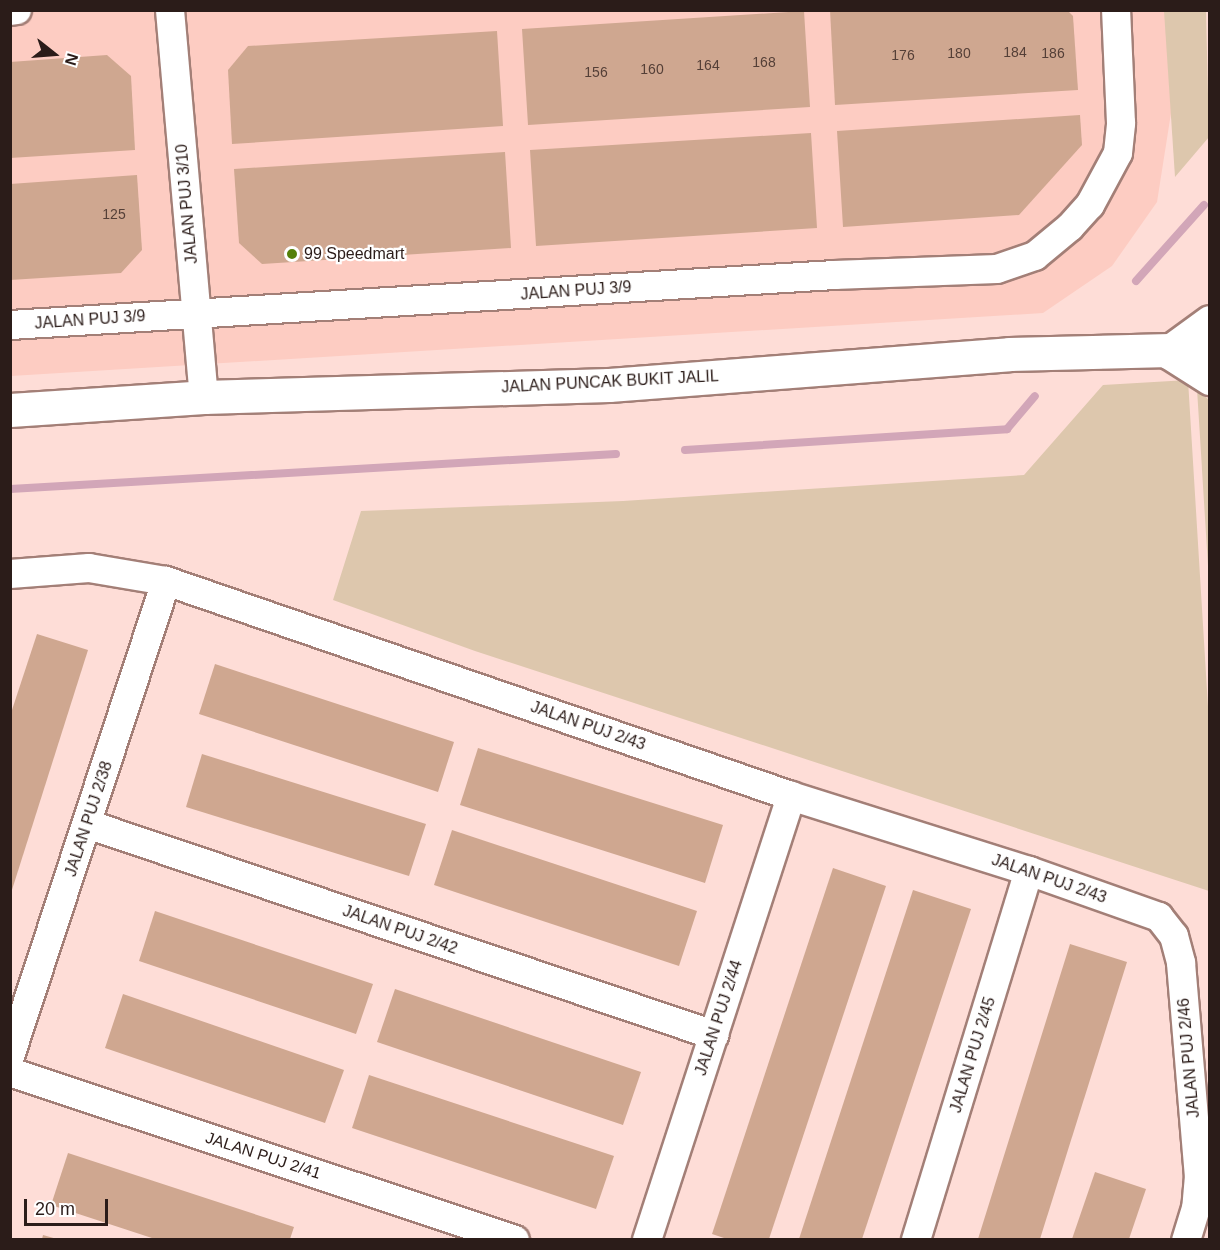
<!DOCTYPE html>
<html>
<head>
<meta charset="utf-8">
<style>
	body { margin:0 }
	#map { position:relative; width:1220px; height:1250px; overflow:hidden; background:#feddd7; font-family:Arial,sans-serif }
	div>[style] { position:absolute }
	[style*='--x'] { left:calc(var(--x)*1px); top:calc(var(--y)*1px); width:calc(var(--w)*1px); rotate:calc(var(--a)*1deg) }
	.built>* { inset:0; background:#fdccc2 }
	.green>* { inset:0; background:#ddc7ad }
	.stream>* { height:8px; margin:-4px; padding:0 4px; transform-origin:4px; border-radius:4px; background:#d2a6b8 }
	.building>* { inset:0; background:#cfa790 }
	.roads { filter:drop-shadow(2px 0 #a37f77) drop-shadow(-2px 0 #a37f77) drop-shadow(0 2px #a37f77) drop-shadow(0 -2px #a37f77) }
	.minor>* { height:28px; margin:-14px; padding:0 14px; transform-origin:14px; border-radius:14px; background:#fff }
	.tertiary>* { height:33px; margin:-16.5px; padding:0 16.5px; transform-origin:16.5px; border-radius:16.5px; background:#fff }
	.secondary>* { height:33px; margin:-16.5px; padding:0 16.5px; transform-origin:16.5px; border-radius:16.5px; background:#fff }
	.dots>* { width:16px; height:16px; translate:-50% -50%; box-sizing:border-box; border:3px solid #fff; border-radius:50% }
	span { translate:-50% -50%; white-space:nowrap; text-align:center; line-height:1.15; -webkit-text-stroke:4.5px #fff; paint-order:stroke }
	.number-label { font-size:14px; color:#543f37 }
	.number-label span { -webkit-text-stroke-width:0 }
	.street-label { font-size:16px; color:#2b1c19 }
	.poi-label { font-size:16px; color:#2b1c19 }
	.left { translate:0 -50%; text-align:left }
	.frame { position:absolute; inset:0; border:12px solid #2b1c19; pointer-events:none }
	.north { position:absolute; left:24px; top:24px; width:60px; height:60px; -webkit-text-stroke:4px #fff; paint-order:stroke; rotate:107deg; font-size:16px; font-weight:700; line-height:24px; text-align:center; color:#2b1c19 }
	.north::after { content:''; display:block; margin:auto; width:21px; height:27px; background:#2b1c19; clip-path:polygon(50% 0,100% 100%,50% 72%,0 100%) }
	.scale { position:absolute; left:24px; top:1199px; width:84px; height:27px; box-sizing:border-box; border:3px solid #2b1c19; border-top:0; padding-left:8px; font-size:18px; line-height:21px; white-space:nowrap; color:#2b1c19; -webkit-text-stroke:4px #fff; paint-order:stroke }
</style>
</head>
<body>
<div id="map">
	<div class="built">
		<div style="clip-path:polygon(11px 11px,1169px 11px,1174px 94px,1157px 202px,1112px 266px,1043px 313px,11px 376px)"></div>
	</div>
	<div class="green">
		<div style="clip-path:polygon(1164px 11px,1206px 11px,1209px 137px,1175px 177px)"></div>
		<div style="clip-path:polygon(1188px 380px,1209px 723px,1209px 891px,475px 651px,333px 600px,361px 511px,623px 501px,1024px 475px,1103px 385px)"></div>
		<div style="clip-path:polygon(1197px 389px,1209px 400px,1209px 582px)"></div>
	</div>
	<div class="stream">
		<div style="--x:1136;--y:281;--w:102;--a:-48.2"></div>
		<div style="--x:685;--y:450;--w:323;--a:-3.7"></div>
		<div style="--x:1007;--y:429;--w:43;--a:-49.7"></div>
		<div style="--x:10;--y:489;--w:607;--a:-3.31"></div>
	</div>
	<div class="building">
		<div style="clip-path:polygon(830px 10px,1067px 10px,1073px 16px,1078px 90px,835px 105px)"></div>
		<div style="clip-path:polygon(804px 11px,810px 107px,528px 125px,522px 29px)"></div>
		<div style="clip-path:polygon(497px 31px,503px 126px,232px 144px,228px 70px,248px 46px)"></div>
		<div style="clip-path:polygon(107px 55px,131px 76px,135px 150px,10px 158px,10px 62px)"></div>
		<div style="clip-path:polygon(1080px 115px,1082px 145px,1019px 215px,843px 227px,837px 131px)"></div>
		<div style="clip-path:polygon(811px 133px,817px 228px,536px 246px,530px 150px)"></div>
		<div style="clip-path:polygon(505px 152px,511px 248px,262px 264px,239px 243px,234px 169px)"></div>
		<div style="clip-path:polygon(137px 175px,142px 250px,121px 273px,10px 280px,10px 184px)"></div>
		<div style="clip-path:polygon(37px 634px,88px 650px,11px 893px,10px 716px)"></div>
		<div style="clip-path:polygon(215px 664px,454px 742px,438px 792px,199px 714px)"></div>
		<div style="clip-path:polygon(478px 748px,723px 825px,705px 883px,460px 805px)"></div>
		<div style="clip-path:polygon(202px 754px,426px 824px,409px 876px,186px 807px)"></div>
		<div style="clip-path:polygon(452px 830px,697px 911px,679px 966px,434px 885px)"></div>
		<div style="clip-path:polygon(833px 868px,886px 886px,769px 1239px,727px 1239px,712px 1234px)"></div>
		<div style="clip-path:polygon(913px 890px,971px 909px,862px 1239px,799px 1239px)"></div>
		<div style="clip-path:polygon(155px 911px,373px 984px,356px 1034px,139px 961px)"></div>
		<div style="clip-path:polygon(1070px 944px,1127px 962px,1040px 1239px,978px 1239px)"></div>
		<div style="clip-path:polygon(395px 989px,641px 1072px,623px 1125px,377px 1042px)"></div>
		<div style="clip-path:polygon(123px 994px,344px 1070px,325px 1123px,105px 1048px)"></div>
		<div style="clip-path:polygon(369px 1075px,614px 1156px,596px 1209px,352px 1128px)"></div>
		<div style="clip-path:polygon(68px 1153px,294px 1227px,290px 1239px,155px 1239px,51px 1205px)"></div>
		<div style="clip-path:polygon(1095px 1172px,1146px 1189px,1129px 1239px,1072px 1239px)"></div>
		<div style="clip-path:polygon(43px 1235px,57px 1239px,42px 1239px)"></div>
	</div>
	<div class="roads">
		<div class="minor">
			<div style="--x:170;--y:10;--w:388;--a:85"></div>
			<div style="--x:10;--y:11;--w:7;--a:-8"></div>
			<div style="--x:10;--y:325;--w:826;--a:-3.47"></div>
			<div style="--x:834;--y:275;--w:163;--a:-2.1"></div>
			<div style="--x:997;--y:269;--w:40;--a:-18.9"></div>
			<div style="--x:1035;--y:256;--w:45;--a:-39.6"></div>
			<div style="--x:1070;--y:227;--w:30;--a:-48"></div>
			<div style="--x:1090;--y:205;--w:59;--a:-61.7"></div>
			<div style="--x:1118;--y:153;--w:30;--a:-84"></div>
			<div style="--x:1121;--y:123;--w:113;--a:-92.5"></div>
			<div style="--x:10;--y:574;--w:79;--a:-4.3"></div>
			<div style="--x:89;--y:568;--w:78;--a:9.6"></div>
			<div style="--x:166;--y:581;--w:661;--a:18.98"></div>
			<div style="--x:791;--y:796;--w:250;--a:17.5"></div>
			<div style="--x:1029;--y:871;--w:138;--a:19.5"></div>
			<div style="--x:1159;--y:917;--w:24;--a:52"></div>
			<div style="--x:1174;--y:936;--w:28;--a:75"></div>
			<div style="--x:1181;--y:963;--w:214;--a:85.2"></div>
			<div style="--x:1199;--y:1176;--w:32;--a:95"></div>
			<div style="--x:1196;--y:1208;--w:34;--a:107"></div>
			<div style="--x:87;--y:824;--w:662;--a:18.6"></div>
			<div style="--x:10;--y:1056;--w:500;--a:-71.8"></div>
			<div style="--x:10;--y:1072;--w:532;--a:18.4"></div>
			<div style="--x:647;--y:1240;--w:467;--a:-72"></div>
			<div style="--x:916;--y:1240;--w:386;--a:-73"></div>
		</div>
		<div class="tertiary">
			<div style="--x:10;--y:410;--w:194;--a:-3.8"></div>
			<div style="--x:204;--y:397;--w:405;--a:-1.7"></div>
			<div style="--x:609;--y:385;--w:401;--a:-4.4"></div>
			<div style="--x:1009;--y:354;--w:201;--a:-1.4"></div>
		</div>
		<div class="secondary">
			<div style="--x:1210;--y:322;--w:51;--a:143.8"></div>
			<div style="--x:1169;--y:352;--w:49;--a:32.4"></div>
		</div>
	</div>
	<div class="dots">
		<div style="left:292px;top:254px;background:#548009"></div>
	</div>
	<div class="number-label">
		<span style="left:1015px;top:52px">184</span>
		<span style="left:959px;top:53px">180</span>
		<span style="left:1053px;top:53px">186</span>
		<span style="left:903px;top:55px">176</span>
		<span style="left:764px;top:62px">168</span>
		<span style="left:708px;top:65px">164</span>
		<span style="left:652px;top:69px">160</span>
		<span style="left:596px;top:72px">156</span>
		<span style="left:114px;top:214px">125</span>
	</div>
	<div class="street-label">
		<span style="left:187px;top:204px;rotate:-95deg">JALAN PUJ 3/10</span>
		<span style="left:576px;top:291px;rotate:-4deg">JALAN PUJ 3/9</span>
		<span style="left:90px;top:320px;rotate:-4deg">JALAN PUJ 3/9</span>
		<span style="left:610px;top:382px;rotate:-3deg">JALAN PUNCAK BUKIT JALIL</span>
		<span style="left:588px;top:726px;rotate:19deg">JALAN PUJ 2/43</span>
		<span style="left:89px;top:819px;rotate:-72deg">JALAN PUJ 2/38</span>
		<span style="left:1049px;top:879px;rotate:19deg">JALAN PUJ 2/43</span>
		<span style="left:400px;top:930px;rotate:19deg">JALAN PUJ 2/42</span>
		<span style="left:719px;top:1018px;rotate:-72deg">JALAN PUJ 2/44</span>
		<span style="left:973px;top:1055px;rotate:-73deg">JALAN PUJ 2/45</span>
		<span style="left:1189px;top:1058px;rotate:-95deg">JALAN PUJ 2/46</span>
		<span style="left:263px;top:1156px;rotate:18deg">JALAN PUJ 2/41</span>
	</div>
	<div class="poi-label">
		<span class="left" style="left:304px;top:254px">99 Speedmart</span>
	</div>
	<div class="frame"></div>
	<div class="north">N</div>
	<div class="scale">20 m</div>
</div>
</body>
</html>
